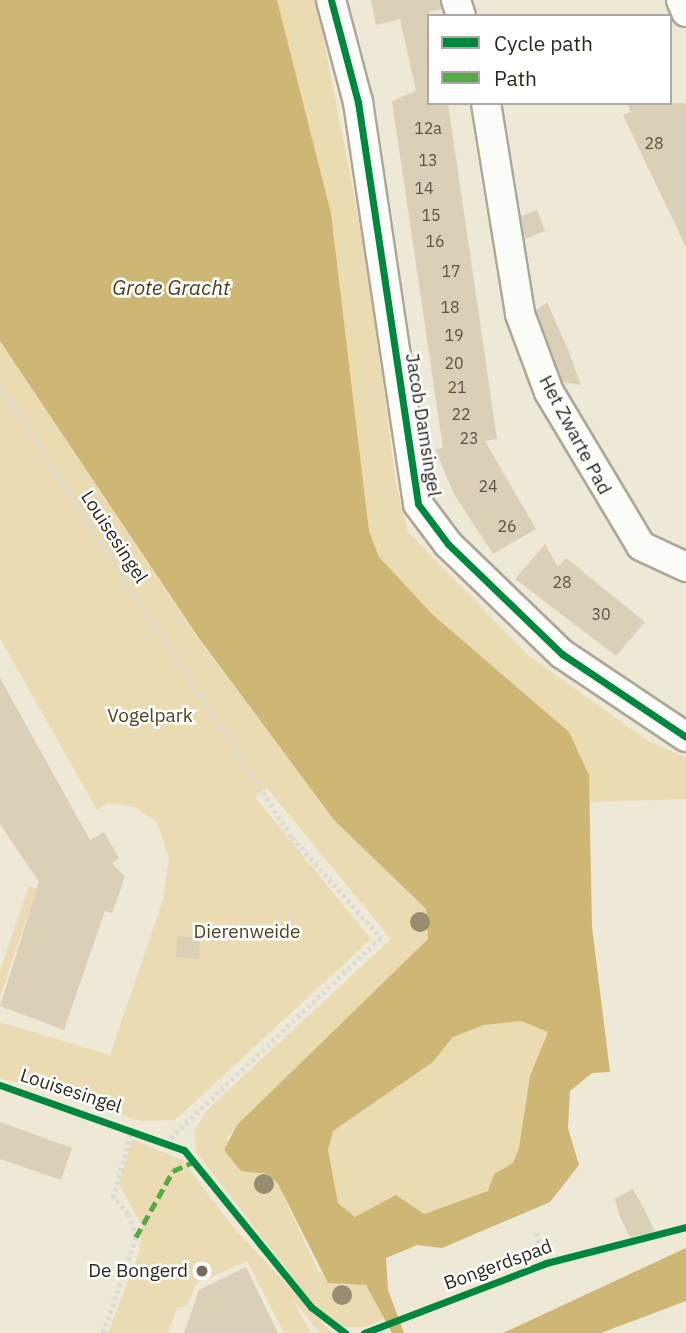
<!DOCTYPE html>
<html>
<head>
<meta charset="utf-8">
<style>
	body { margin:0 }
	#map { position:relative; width:686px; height:1333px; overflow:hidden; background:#eee8d6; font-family:"IBM Plex Sans",sans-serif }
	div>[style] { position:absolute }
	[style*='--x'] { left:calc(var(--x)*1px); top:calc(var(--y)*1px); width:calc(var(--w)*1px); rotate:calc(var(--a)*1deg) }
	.green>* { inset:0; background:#eadbb3 }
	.water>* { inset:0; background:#ceb674 }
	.building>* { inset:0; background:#d9d0b7 }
	.path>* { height:4.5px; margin-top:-2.25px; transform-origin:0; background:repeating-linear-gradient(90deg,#dcdad5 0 3.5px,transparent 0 7px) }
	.roads { filter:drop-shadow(2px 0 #aca799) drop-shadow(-2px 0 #aca799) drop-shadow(0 2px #aca799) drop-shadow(0 -2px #aca799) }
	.minor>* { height:28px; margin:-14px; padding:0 14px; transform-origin:14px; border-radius:14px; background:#fcfcf9 }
	.quiet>* { height:5px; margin-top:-2.5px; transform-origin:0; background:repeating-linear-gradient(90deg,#54ab43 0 10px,transparent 0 15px) }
	.cycleway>* { height:7px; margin:-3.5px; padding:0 3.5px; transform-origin:3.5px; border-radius:3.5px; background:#00873e }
	.trees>* { width:20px; height:20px; margin:-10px; border-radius:50%; background:#988d71 }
	.dots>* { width:19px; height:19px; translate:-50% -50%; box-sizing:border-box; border:4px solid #fff; border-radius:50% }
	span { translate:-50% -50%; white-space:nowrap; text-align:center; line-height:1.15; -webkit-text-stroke:5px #fff; paint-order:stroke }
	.number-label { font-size:16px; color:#595344 }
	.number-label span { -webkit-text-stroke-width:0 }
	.street-label { font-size:19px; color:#2e291d }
	.park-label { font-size:19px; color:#51431e }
	.poi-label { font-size:19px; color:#2e291d }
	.right { translate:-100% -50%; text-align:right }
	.water-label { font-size:21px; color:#4d3f1b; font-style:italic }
	.legend { position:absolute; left:427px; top:14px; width:245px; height:91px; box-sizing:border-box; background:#fff; border:2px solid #aba9a5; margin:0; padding:9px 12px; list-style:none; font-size:21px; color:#2e291d }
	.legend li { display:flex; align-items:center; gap:14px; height:35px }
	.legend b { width:35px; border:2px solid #aba9a5 }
</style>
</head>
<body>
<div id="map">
	<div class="green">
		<div style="clip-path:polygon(277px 0,316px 0,370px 277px,395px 479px,408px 532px,529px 656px,648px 741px,686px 758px,686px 799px,589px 802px,589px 775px,569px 732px,432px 614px,379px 558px,369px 531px,331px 213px)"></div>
		<div style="clip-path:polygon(0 341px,197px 637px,334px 820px,426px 909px,428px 939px,226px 1138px,256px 1172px,278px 1184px,318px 1271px,344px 1286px,359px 1282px,373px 1291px,386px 1318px,365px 1327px,343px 1327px,316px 1307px,196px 1152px,195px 1129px,208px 1109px,391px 939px,267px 788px,255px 797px,371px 939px,175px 1120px,140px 1121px,0 1078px,0 1022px,110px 1055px,163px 900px,169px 858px,157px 822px,135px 807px,107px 803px,97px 810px,0 638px)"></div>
		<div style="clip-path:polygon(29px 886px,37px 889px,0 996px,0 970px)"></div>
		<div style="clip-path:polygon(521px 1021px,548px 1032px,519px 1148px,513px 1163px,494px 1174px,488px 1191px,424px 1214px,396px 1195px,355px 1218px,338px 1203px,328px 1150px,333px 1131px,433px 1062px,453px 1037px,484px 1025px)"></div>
		<div style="clip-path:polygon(132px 1139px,182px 1160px,233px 1227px,332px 1333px,320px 1333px,292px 1299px,311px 1333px,284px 1333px,247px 1261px,196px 1284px,187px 1306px,177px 1308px,168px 1333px,108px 1333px,139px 1253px,142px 1226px,119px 1184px)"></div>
	</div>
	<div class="water">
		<div style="clip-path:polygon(evenodd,0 0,277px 0,331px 213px,369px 531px,379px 557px,432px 614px,569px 732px,589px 775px,592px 927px,610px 1072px,592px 1073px,570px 1091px,568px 1128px,579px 1165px,550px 1202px,442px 1248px,417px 1245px,386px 1258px,388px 1290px,404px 1333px,392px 1333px,366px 1285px,328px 1283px,278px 1184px,268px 1174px,241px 1171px,224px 1150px,237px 1125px,428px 939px,426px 909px,334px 820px,198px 637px,0 341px,0 0,521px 1021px,548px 1032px,530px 1076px,519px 1148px,513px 1163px,494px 1174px,488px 1191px,424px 1214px,396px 1195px,355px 1217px,338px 1203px,328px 1150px,333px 1131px,433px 1062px,453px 1037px,484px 1025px,521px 1021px)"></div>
		<div style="clip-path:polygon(686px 1248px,686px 1301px,601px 1333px,503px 1333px)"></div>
	</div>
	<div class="building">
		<div style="clip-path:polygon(371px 0,440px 0,441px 9px,429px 12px,429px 103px,448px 103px,497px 439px,485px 441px,536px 529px,493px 554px,454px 494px,435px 449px,443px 448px,392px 101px,416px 91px,400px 19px,376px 25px)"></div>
		<div style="clip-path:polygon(627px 103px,686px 103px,686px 247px,623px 115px,631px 112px)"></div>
		<div style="clip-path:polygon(537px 210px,545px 231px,525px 239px,521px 216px)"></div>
		<div style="clip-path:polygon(547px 302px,569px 352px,581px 385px,563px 382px,536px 310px)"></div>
		<div style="clip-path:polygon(545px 544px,558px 567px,566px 558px,645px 622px,616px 656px,515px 579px)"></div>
		<div style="clip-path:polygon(0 678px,90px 840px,104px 832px,119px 858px,112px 863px,125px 877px,112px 913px,105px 911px,64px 1030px,0 1006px,39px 882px,0 824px)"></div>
		<div style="clip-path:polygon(177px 936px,200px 938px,199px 959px,176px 957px)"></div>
		<div style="clip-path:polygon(0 1122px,72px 1148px,61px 1180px,0 1159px)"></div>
		<div style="clip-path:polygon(633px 1189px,643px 1207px,655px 1232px,630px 1237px,619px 1215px,615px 1199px)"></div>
		<div style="clip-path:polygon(246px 1267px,278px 1333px,184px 1333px,199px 1290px)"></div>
	</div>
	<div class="path">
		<div style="--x:0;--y:387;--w:536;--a:57.02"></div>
		<div style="--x:292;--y:837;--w:135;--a:48.6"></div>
		<div style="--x:381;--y:938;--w:293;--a:136.4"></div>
		<div style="--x:536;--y:1233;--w:32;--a:72"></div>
		<div style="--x:103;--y:1333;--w:102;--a:-71"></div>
		<div style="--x:136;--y:1237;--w:24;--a:-109"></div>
		<div style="--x:128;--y:1214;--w:22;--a:-133"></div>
		<div style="--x:113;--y:1198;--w:73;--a:-75"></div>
	</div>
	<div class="roads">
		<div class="minor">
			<div style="--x:331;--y:0;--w:106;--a:75.2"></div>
			<div style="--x:358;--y:102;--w:406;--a:81.5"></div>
			<div style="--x:418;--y:504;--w:50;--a:53.1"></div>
			<div style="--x:448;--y:544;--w:158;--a:44"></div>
			<div style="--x:562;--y:654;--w:149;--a:33.8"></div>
			<div style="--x:456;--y:0;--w:17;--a:73"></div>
			<div style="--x:681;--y:0;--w:13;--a:67"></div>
			<div style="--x:486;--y:103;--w:214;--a:80.8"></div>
			<div style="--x:520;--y:314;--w:83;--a:69.6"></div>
			<div style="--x:549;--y:392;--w:179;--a:59.1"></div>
			<div style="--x:641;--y:546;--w:50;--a:25"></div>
		</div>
	</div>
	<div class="quiet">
		<div style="--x:136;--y:1237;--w:76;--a:-60.7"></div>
		<div style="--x:173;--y:1171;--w:22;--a:-24"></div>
	</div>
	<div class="cycleway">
		<div style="--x:331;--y:0;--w:106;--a:75.2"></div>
		<div style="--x:358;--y:102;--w:406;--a:81.5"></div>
		<div style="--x:418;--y:504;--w:50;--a:53.1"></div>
		<div style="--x:448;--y:544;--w:158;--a:44"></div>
		<div style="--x:562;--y:654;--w:149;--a:33.8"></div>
		<div style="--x:0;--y:1085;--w:195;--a:19.5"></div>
		<div style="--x:184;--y:1150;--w:202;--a:51"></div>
		<div style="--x:311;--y:1307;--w:43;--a:37.4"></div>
		<div style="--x:364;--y:1333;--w:195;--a:-21"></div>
		<div style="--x:546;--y:1263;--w:145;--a:-14.4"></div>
	</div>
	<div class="trees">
		<div style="left:420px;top:922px"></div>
		<div style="left:264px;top:1184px"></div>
		<div style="left:342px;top:1295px"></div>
	</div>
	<div class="dots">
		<div style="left:202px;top:1271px;background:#716c5e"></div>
	</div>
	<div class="number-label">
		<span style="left:428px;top:128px">12a</span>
		<span style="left:654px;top:143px">28</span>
		<span style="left:428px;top:160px">13</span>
		<span style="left:424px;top:188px">14</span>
		<span style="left:431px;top:215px">15</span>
		<span style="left:435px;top:241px">16</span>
		<span style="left:451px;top:271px">17</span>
		<span style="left:450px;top:307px">18</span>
		<span style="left:454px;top:335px">19</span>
		<span style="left:454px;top:363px">20</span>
		<span style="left:457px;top:387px">21</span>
		<span style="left:461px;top:414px">22</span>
		<span style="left:469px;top:438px">23</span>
		<span style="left:488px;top:486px">24</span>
		<span style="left:507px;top:526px">26</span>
		<span style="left:562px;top:582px">28</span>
		<span style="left:601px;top:614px">30</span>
	</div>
	<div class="street-label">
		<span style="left:423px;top:425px;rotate:81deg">Jacob Damsingel</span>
		<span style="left:575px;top:435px;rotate:62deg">Het Zwarte Pad</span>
		<span style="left:114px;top:537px;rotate:57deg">Louisesingel</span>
		<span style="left:71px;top:1091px;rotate:18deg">Louisesingel</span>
		<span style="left:498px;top:1265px;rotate:-20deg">Bongerdspad</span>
	</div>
	<div class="park-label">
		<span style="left:150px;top:716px">Vogelpark</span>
		<span style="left:247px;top:932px">Dierenweide</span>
	</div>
	<div class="poi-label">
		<span class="right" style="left:188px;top:1271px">De Bongerd</span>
	</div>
	<div class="water-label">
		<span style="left:171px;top:287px">Grote Gracht</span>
	</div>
	<ul class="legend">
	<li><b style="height:9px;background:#00873e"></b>Cycle path</li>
	<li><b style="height:9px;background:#54ab43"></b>Path</li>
	</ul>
</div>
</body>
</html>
